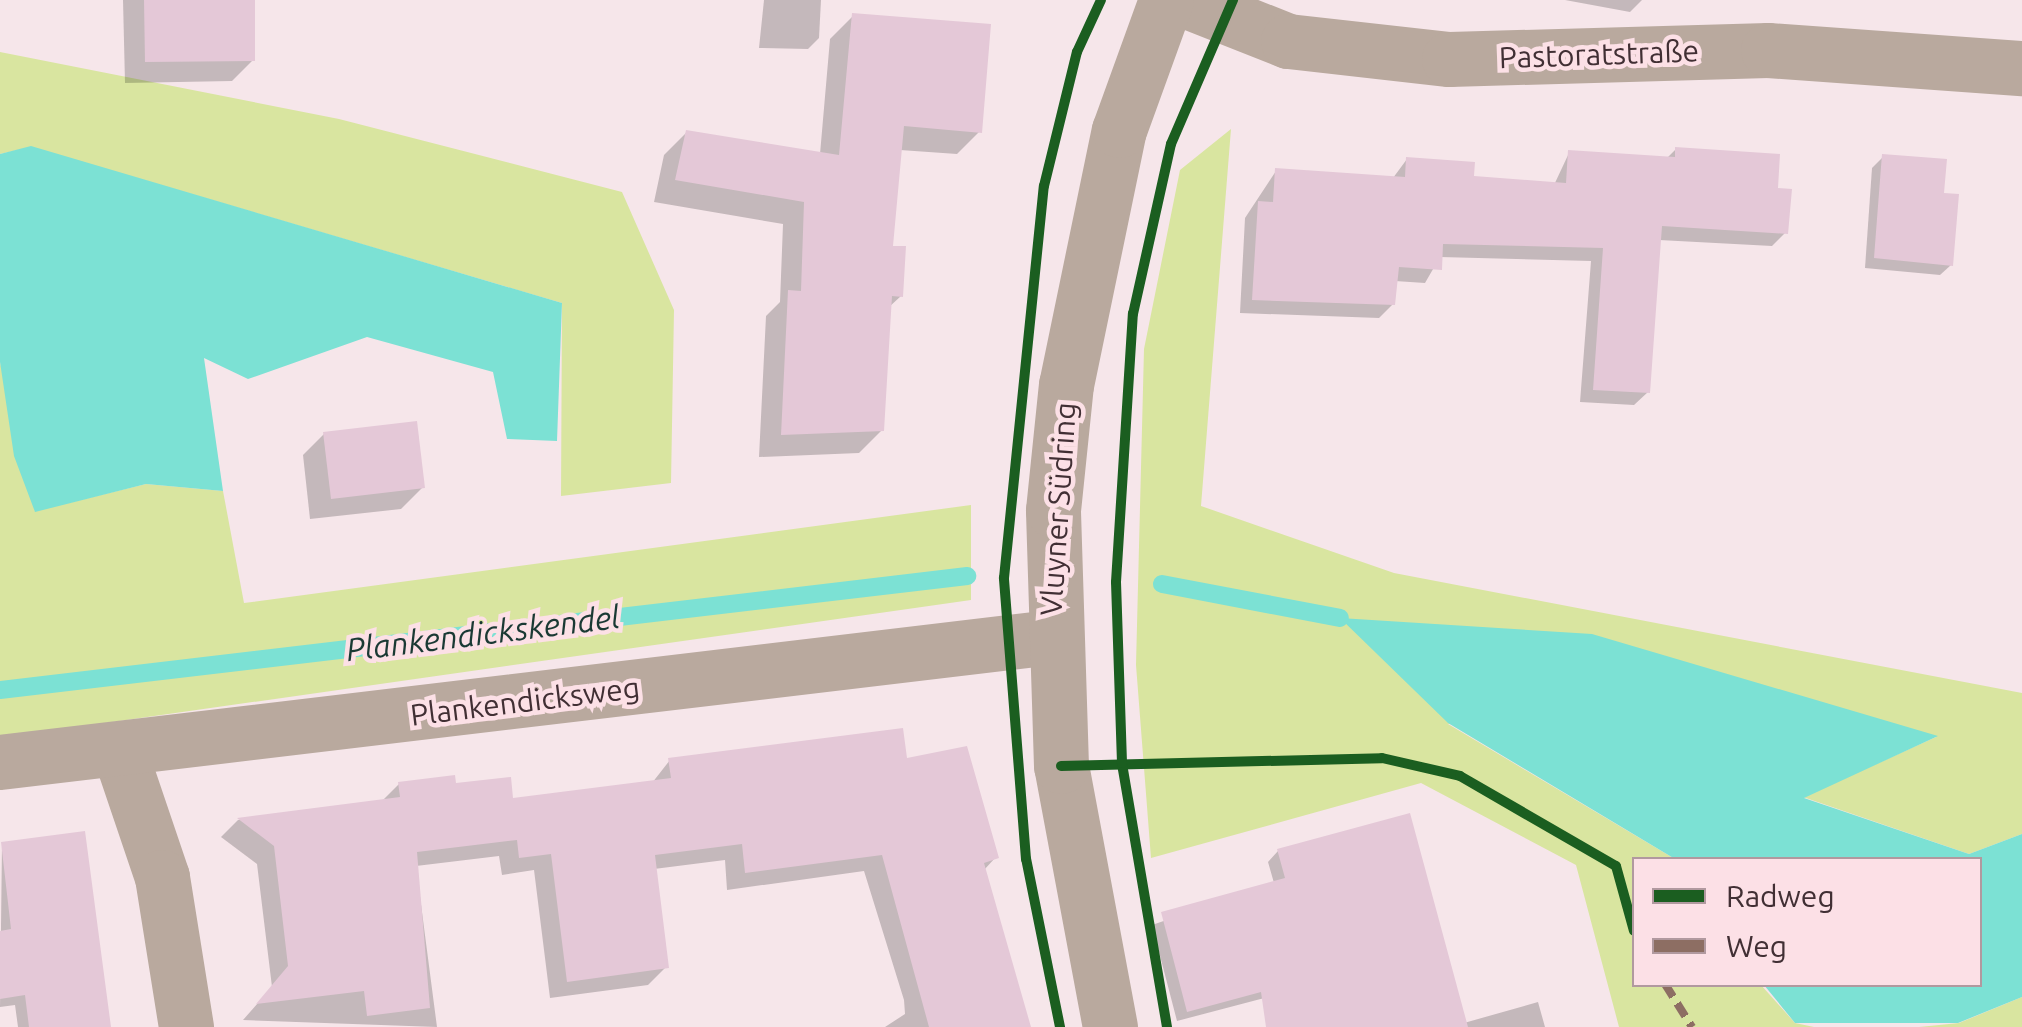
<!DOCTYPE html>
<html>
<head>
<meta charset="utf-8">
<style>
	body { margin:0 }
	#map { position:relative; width:2022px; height:1027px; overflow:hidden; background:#f6e6ea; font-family:Ubuntu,sans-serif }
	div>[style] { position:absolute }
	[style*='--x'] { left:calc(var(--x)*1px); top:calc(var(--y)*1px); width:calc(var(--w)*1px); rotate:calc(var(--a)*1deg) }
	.green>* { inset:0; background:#d9e5a0 }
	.water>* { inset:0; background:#7ce1d4 }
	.shadow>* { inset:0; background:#0003 }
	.stream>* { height:18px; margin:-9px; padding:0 9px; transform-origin:9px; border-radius:9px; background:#7ce1d4 }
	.building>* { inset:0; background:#e4c8d7 }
	.minor>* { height:55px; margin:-27.5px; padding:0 27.5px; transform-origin:27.5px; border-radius:27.5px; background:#b9a99e }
	.tertiary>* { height:55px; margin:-27.5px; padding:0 27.5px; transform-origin:27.5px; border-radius:27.5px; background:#b9a99e }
	.quiet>* { height:8px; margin-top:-4px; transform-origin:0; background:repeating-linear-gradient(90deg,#8d6e63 0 15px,transparent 0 23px) }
	.cycleway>* { height:10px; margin:-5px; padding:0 5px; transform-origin:5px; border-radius:5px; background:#1b5e20 }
	span { translate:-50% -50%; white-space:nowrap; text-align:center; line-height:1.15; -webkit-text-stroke:9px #fce0e6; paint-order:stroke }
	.street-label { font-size:30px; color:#412f34 }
	.water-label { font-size:32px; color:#1a3934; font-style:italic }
	.legend { position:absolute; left:1632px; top:857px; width:350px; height:130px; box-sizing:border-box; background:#fce0e6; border:2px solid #b1999f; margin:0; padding:12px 18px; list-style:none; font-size:30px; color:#412f34 }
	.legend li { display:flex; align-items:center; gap:20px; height:50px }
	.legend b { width:50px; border:2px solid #b1999f }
</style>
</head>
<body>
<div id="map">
	<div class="green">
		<div style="clip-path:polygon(0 52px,339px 119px,622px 192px,674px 310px,671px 483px,561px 496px,562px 303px,31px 147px,0 154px)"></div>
		<div style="clip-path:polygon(1231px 129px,1201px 506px,1394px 573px,2022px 693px,2022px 834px,1969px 854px,1803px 797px,1936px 737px,1448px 724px,1675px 859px,1634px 860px,1634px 984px,1761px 985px,1795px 1023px,1814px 1027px,1619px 1027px,1576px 865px,1421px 783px,1151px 858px,1136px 665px,1144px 349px,1180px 170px)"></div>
		<div style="clip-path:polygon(0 362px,35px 511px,146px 484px,223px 491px,244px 603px,971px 505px,971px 600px,0 738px)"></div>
		<div style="clip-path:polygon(2022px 997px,2022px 1027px,1919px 1027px,1959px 1023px)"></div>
	</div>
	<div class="water">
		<div style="clip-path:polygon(31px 146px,562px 303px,557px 441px,507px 439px,493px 372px,367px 337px,248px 379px,204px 358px,223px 491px,146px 484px,35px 512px,14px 456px,0 362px,0 154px)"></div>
		<div style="clip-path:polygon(1340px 618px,1592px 634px,1938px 736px,1804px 798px,1969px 854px,2022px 834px,2022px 997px,1958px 1023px,1795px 1023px,1764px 985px,1980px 984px,1980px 860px,1675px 859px,1448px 723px)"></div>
	</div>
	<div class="shadow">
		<div style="clip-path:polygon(123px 0,253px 0,253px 60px,232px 81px,125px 83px)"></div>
		<div style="clip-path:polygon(821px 0,819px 38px,808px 49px,759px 48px,764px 0)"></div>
		<div style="clip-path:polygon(1565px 0,1642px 0,1630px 12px)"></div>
		<div style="clip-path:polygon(853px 16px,980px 131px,957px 154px,900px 150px,891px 248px,901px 296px,888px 308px,882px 430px,859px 453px,759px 457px,766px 316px,780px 302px,783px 224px,654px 202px,664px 155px,686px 133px,820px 154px,830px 39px)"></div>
		<div style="clip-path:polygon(1676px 149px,1775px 191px,1786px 232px,1772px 246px,1659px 240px,1648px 392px,1634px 405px,1580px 402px,1591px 261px,1440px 257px,1425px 283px,1395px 281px,1393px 304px,1379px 318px,1240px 313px,1245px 218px,1276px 171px,1393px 178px,1407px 159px,1471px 179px,1554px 185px,1569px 153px,1666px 159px)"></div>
		<div style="clip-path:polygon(1883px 157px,1941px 195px,1951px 265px,1940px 275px,1865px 268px,1872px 168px)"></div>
		<div style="clip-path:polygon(324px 434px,422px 488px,401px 509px,310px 519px,303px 455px)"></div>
		<div style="clip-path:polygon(670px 760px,905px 761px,996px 857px,984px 870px,1028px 1027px,885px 1027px,905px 1014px,904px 1000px,864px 871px,727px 890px,725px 860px,654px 869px,666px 967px,648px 985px,550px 998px,534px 870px,502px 875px,499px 856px,416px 866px,437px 1027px,243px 1020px,272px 987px,257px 864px,221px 837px,238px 820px,381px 802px,399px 784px,511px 800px,652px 783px)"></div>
		<div style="clip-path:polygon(2px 844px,108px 1027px,18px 1027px,15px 1005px,0 1007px)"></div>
		<div style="clip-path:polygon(1278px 851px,1464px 1023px,1538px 1002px,1545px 1027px,1393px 1027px,1302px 988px,1177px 1021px,1152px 925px,1274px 883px,1268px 862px)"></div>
	</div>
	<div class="stream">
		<div style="--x:1162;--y:584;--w:181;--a:10.8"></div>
		<div style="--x:0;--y:690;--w:974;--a:-6.72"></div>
	</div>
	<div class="building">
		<div style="clip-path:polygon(144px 0,255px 0,255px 61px,145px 62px)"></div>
		<div style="clip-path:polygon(852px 13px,991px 24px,982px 133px,904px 126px,893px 246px,906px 246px,903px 297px,892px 296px,884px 431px,781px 435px,788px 290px,801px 291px,804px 202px,675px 180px,686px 130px,839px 155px)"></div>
		<div style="clip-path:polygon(1675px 147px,1780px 154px,1778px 188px,1792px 189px,1788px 234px,1662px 226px,1650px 393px,1593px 390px,1603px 248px,1443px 244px,1442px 270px,1399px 267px,1395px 305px,1252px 300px,1258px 201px,1273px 202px,1275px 168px,1405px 177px,1406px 157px,1475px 162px,1474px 176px,1566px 183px,1568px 150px,1675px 157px)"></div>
		<div style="clip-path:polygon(1882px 154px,1947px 159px,1944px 193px,1959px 194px,1953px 266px,1874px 258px)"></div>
		<div style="clip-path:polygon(417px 421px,425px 488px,331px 499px,323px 432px)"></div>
		<div style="clip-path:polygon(903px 728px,907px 758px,967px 746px,999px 858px,984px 863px,1031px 1027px,929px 1027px,882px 855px,745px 873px,742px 844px,655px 855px,669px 968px,567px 982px,551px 854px,519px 858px,517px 840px,417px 852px,430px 1008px,367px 1016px,364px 991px,256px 1004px,288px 966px,274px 846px,237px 818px,400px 797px,398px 782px,455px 775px,456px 783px,511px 777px,513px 798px,671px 778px,668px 758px)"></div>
		<div style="clip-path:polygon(1410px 813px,1468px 1027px,1266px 1027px,1261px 992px,1187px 1012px,1161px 912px,1285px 878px,1277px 849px)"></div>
		<div style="clip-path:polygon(85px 831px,111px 1027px,29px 1027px,25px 995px,0 999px,0 931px,11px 929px,1px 842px)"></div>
	</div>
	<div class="minor">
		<div style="--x:1184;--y:0;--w:112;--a:21.5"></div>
		<div style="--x:1288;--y:41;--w:162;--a:6.4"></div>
		<div style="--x:1449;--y:59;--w:319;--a:-1.6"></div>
		<div style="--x:1768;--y:50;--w:255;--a:4.1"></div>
		<div style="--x:119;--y:750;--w:134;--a:71.3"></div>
		<div style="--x:162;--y:877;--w:152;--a:80.9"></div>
		<div style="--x:0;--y:762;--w:1058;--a:-6.78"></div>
	</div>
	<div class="tertiary">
		<div style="--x:1110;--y:1027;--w:266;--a:-100.6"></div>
		<div style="--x:1061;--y:766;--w:256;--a:-91.8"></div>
		<div style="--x:1053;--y:510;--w:126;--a:-84.1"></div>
		<div style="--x:1066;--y:385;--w:260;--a:-78.3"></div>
		<div style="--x:1119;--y:130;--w:138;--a:-70.1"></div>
	</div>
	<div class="quiet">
		<div style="--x:1665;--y:984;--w:51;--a:57.9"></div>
	</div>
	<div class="cycleway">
		<div style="--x:1061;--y:766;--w:321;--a:-1.4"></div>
		<div style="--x:1382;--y:758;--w:80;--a:13"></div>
		<div style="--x:1460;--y:776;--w:180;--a:30"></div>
		<div style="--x:1616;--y:866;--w:67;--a:74.5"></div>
		<div style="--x:1060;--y:1027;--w:171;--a:-101.4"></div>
		<div style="--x:1026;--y:859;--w:282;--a:-94.5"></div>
		<div style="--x:1004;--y:578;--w:394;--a:-84.2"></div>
		<div style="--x:1044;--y:186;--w:138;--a:-76.2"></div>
		<div style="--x:1077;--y:52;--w:57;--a:-65.2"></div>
		<div style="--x:1167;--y:1027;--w:268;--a:-99.7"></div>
		<div style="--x:1122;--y:763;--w:181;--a:-91.9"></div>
		<div style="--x:1116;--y:582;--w:269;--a:-86.4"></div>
		<div style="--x:1133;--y:314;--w:174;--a:-77.4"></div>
		<div style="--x:1171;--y:144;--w:157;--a:-66.7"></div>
	</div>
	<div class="street-label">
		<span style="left:1599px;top:54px;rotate:-2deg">Pastoratstraße</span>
		<span style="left:1058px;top:509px;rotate:-86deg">Vluyner Südring</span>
		<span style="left:525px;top:701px;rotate:-7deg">Plankendicksweg</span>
	</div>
	<div class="water-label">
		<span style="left:483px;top:633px;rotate:-7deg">Plankendickskendel</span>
	</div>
	<ul class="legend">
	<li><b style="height:12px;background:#1b5e20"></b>Radweg</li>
	<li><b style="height:12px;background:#8d6e63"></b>Weg</li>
	</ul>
</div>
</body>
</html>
